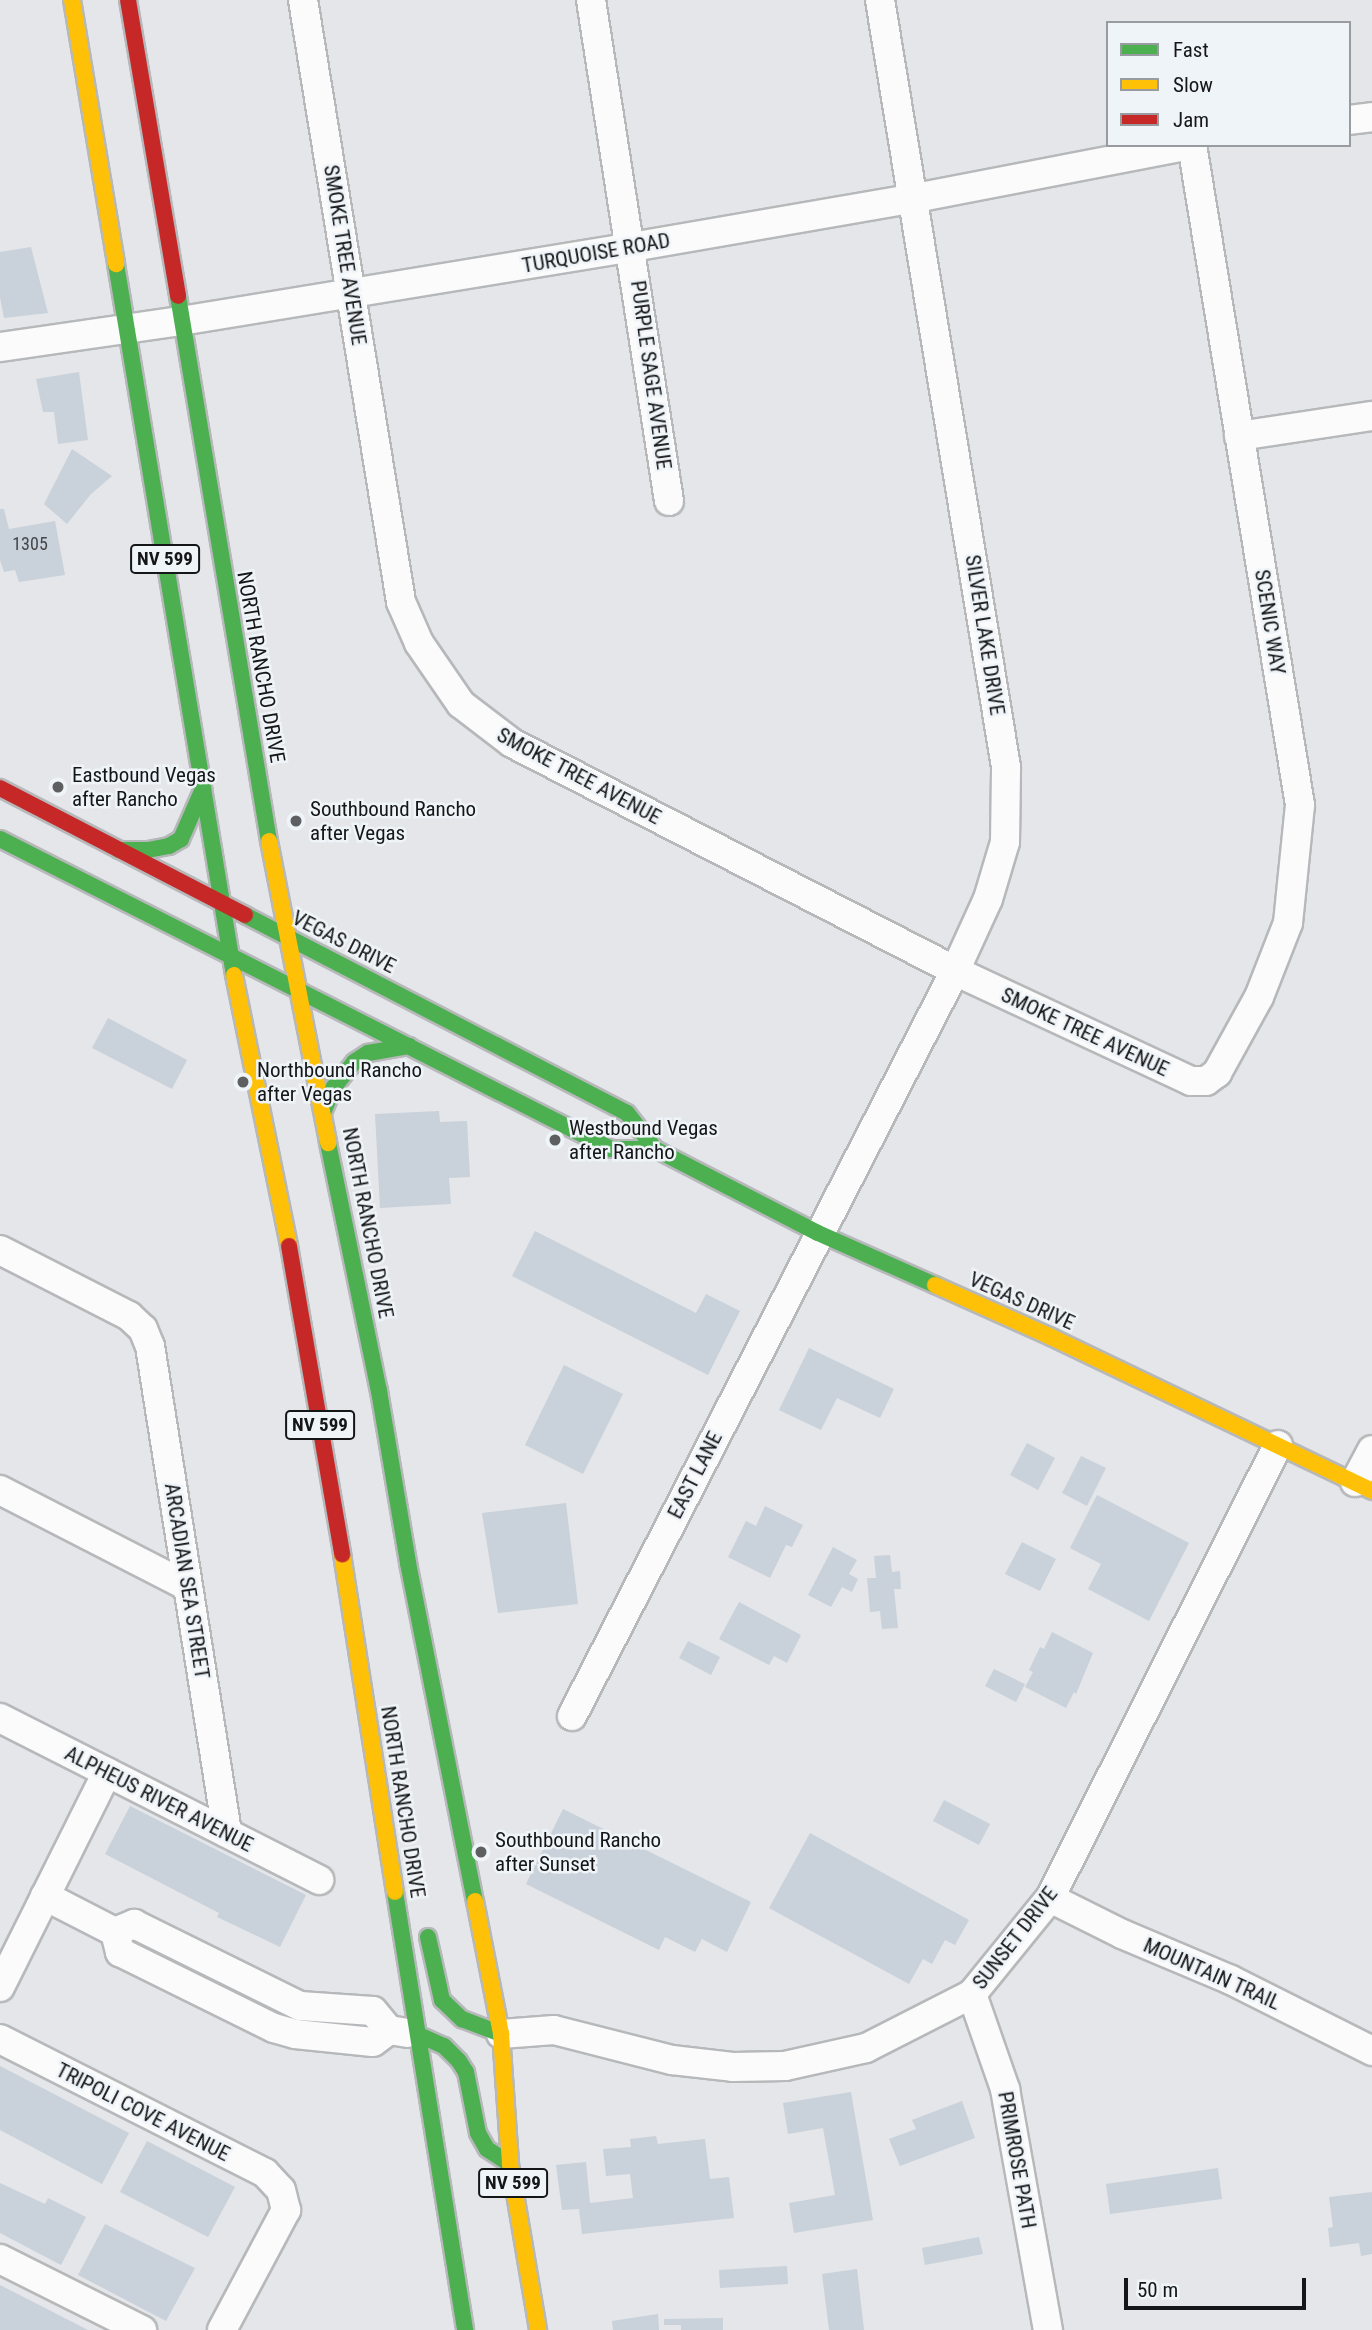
<!DOCTYPE html>
<html>
<head>
<meta charset="utf-8">
<style>
	body { margin:0 }
	#map { position:relative; width:1372px; height:2330px; overflow:hidden; background:#e4e6e9; font-family:"Roboto Condensed",sans-serif }
	div>[style] { position:absolute }
	[style*='--x'] { left:calc(var(--x)*1px); top:calc(var(--y)*1px); width:calc(var(--w)*1px); rotate:calc(var(--a)*1deg) }
	.building>* { inset:0; background:#c9d1da }
	.roads { filter:drop-shadow(2px 0 #b6b8ba) drop-shadow(-2px 0 #b6b8ba) drop-shadow(0 2px #b6b8ba) drop-shadow(0 -2px #b6b8ba) }
	.street>* { height:28px; margin:-14px; padding:0 14px; transform-origin:14px; border-radius:14px; background:#fbfbfc }
	.fast>* { height:16px; margin:-8px; padding:0 8px; transform-origin:8px; border-radius:8px; background:#4caf50 }
	.slow>* { height:16px; margin:-8px; padding:0 8px; transform-origin:8px; border-radius:8px; background:#ffc107 }
	.jam>* { height:16px; margin:-8px; padding:0 8px; transform-origin:8px; border-radius:8px; background:#c62828 }
	.dots>* { width:19px; height:19px; translate:-50% -50%; box-sizing:border-box; border:4px solid #eff4f9; border-radius:50% }
	span { translate:-50% -50%; white-space:nowrap; text-align:center; line-height:1.15; -webkit-text-stroke:5px #eff4f9; paint-order:stroke }
	.number-label { font-size:18px; color:#44474a }
	.number-label span { -webkit-text-stroke-width:0 }
	.shield-label span { padding:2px 5px; background:#eff4f9; border:2px solid; border-radius:5px; -webkit-text-stroke-width:0 }
	.shield-label { font-size:19px; color:#151618; font-weight:700 }
	.street-label { font-size:21px; color:#151618 }
	.poi-label { font-size:21px; color:#151618 }
	.left { translate:0 -50%; text-align:left }
	.legend { position:absolute; left:1106px; top:21px; width:245px; height:126px; box-sizing:border-box; background:#eff4f9; border:2px solid #989b9f; margin:0; padding:9px 12px; list-style:none; font-size:21px; color:#151618 }
	.legend li { display:flex; align-items:center; gap:14px; height:35px }
	.legend b { width:35px; border:2px solid #989b9f }
	.scale { position:absolute; left:1124px; top:2278px; width:182px; height:32px; box-sizing:border-box; border:4px solid #151618; border-top:0; padding-left:9px; font-size:21px; line-height:24px; white-space:nowrap; color:#151618; -webkit-text-stroke:5px #eff4f9; paint-order:stroke }
</style>
</head>
<body>
<div id="map">
	<div class="building">
		<div style="clip-path:polygon(31px 247px,48px 313px,4px 318px,0 297px,0 252px)"></div>
		<div style="clip-path:polygon(79px 372px,88px 440px,58px 444px,54px 412px,43px 412px,36px 379px)"></div>
		<div style="clip-path:polygon(72px 449px,112px 476px,91px 494px,67px 524px,44px 504px)"></div>
		<div style="clip-path:polygon(0 509px,4px 509px,9px 529px,55px 521px,65px 575px,19px 582px,15px 570px,4px 572px,0 560px)"></div>
		<div style="clip-path:polygon(108px 1018px,187px 1060px,172px 1089px,92px 1048px)"></div>
		<div style="clip-path:polygon(439px 1111px,440px 1122px,467px 1121px,470px 1177px,449px 1178px,451px 1204px,380px 1208px,375px 1114px)"></div>
		<div style="clip-path:polygon(535px 1231px,696px 1313px,706px 1294px,740px 1311px,708px 1375px,512px 1276px)"></div>
		<div style="clip-path:polygon(809px 1348px,894px 1389px,880px 1418px,837px 1398px,821px 1430px,779px 1410px)"></div>
		<div style="clip-path:polygon(564px 1365px,623px 1394px,583px 1474px,525px 1445px)"></div>
		<div style="clip-path:polygon(1027px 1443px,1055px 1458px,1038px 1490px,1010px 1475px)"></div>
		<div style="clip-path:polygon(1081px 1456px,1106px 1468px,1087px 1506px,1062px 1493px)"></div>
		<div style="clip-path:polygon(1097px 1495px,1189px 1543px,1149px 1621px,1088px 1589px,1101px 1564px,1070px 1548px)"></div>
		<div style="clip-path:polygon(566px 1503px,578px 1604px,498px 1613px,482px 1513px)"></div>
		<div style="clip-path:polygon(765px 1506px,803px 1525px,792px 1547px,786px 1545px,770px 1578px,728px 1557px,746px 1521px,756px 1526px)"></div>
		<div style="clip-path:polygon(1022px 1542px,1056px 1559px,1040px 1591px,1005px 1574px)"></div>
		<div style="clip-path:polygon(833px 1547px,857px 1560px,849px 1574px,858px 1579px,852px 1592px,842px 1587px,831px 1607px,808px 1595px)"></div>
		<div style="clip-path:polygon(890px 1555px,892px 1572px,900px 1571px,901px 1589px,894px 1589px,898px 1628px,882px 1629px,880px 1611px,870px 1612px,867px 1578px,876px 1578px,874px 1556px)"></div>
		<div style="clip-path:polygon(739px 1602px,801px 1635px,787px 1663px,774px 1656px,769px 1665px,719px 1639px)"></div>
		<div style="clip-path:polygon(1052px 1632px,1093px 1653px,1076px 1694px,1074px 1692px,1066px 1708px,1025px 1687px,1033px 1672px,1029px 1670px,1040px 1647px,1044px 1649px)"></div>
		<div style="clip-path:polygon(688px 1641px,720px 1657px,711px 1675px,679px 1658px)"></div>
		<div style="clip-path:polygon(994px 1669px,1025px 1684px,1016px 1702px,985px 1686px)"></div>
		<div style="clip-path:polygon(944px 1800px,990px 1824px,979px 1845px,933px 1821px)"></div>
		<div style="clip-path:polygon(130px 1806px,306px 1895px,280px 1947px,217px 1917px,219px 1913px,105px 1854px)"></div>
		<div style="clip-path:polygon(563px 1809px,751px 1902px,727px 1952px,702px 1939px,695px 1952px,665px 1937px,659px 1950px,526px 1884px)"></div>
		<div style="clip-path:polygon(810px 1833px,969px 1920px,955px 1945px,945px 1940px,932px 1964px,923px 1959px,909px 1984px,769px 1908px)"></div>
		<div style="clip-path:polygon(0 2066px,129px 2133px,102px 2184px,0 2130px)"></div>
		<div style="clip-path:polygon(851px 2092px,873px 2220px,794px 2233px,789px 2203px,835px 2195px,823px 2128px,788px 2134px,783px 2103px)"></div>
		<div style="clip-path:polygon(962px 2101px,975px 2138px,900px 2166px,889px 2139px,916px 2129px,912px 2120px)"></div>
		<div style="clip-path:polygon(656px 2136px,658px 2144px,705px 2139px,710px 2179px,729px 2177px,734px 2218px,582px 2234px,579px 2209px,562px 2210px,556px 2165px,586px 2162px,590px 2203px,633px 2198px,630px 2174px,606px 2176px,603px 2149px,631px 2147px,630px 2139px)"></div>
		<div style="clip-path:polygon(147px 2141px,235px 2187px,208px 2237px,120px 2192px)"></div>
		<div style="clip-path:polygon(1218px 2168px,1222px 2199px,1110px 2214px,1106px 2184px)"></div>
		<div style="clip-path:polygon(0 2183px,45px 2204px,48px 2198px,86px 2217px,61px 2265px,0 2233px)"></div>
		<div style="clip-path:polygon(1372px 2192px,1372px 2254px,1361px 2256px,1359px 2243px,1330px 2247px,1328px 2228px,1333px 2227px,1329px 2197px)"></div>
		<div style="clip-path:polygon(105px 2224px,195px 2268px,166px 2321px,78px 2275px)"></div>
		<div style="clip-path:polygon(979px 2237px,983px 2254px,925px 2265px,922px 2248px)"></div>
		<div style="clip-path:polygon(787px 2266px,788px 2284px,720px 2288px,719px 2270px)"></div>
		<div style="clip-path:polygon(857px 2269px,864px 2330px,829px 2330px,822px 2274px)"></div>
		<div style="clip-path:polygon(0 2285px,88px 2330px,0 2330px)"></div>
		<div style="clip-path:polygon(658px 2314px,659px 2330px,613px 2330px,612px 2321px)"></div>
		<div style="clip-path:polygon(723px 2318px,723px 2330px,681px 2330px,681px 2325px,664px 2325px,664px 2319px)"></div>
	</div>
	<div class="roads">
		<div class="street">
			<div style="--x:303;--y:0;--w:610;--a:80.75"></div>
			<div style="--x:401;--y:602;--w:45;--a:66.3"></div>
			<div style="--x:419;--y:643;--w:74;--a:55.5"></div>
			<div style="--x:461;--y:704;--w:64;--a:37.4"></div>
			<div style="--x:512;--y:743;--w:498;--a:27.2"></div>
			<div style="--x:955;--y:971;--w:260;--a:25"></div>
			<div style="--x:1191;--y:1081;--w:15;--a:0"></div>
			<div style="--x:1206;--y:1081;--w:14;--a:-36"></div>
			<div style="--x:1217;--y:1073;--w:87;--a:-61.1"></div>
			<div style="--x:1259;--y:997;--w:79;--a:-68.6"></div>
			<div style="--x:1288;--y:923;--w:119;--a:-84.2"></div>
			<div style="--x:1300;--y:805;--w:669;--a:-99.29"></div>
			<div style="--x:591;--y:0;--w:507;--a:81.15"></div>
			<div style="--x:1349;--y:120;--w:23;--a:-7"></div>
			<div style="--x:0;--y:347;--w:183;--a:-8.2"></div>
			<div style="--x:181;--y:321;--w:457;--a:-9.3"></div>
			<div style="--x:632;--y:247;--w:287;--a:-9.8"></div>
			<div style="--x:915;--y:198;--w:281;--a:-10.9"></div>
			<div style="--x:1239;--y:436;--w:134;--a:-8.6"></div>
			<div style="--x:0;--y:1250;--w:145;--a:27.1"></div>
			<div style="--x:129;--y:1316;--w:19;--a:43"></div>
			<div style="--x:143;--y:1329;--w:18;--a:68"></div>
			<div style="--x:150;--y:1346;--w:493;--a:81"></div>
			<div style="--x:1355;--y:1482;--w:36;--a:-62"></div>
			<div style="--x:0;--y:1490;--w:210;--a:27.2"></div>
			<div style="--x:572;--y:1716;--w:838;--a:-62.79"></div>
			<div style="--x:955;--y:971;--w:79;--a:-65.4"></div>
			<div style="--x:988;--y:899;--w:59;--a:-73.4"></div>
			<div style="--x:1005;--y:842;--w:75;--a:-89.2"></div>
			<div style="--x:1006;--y:767;--w:777;--a:-99.33"></div>
			<div style="--x:0;--y:1718;--w:358;--a:26.9"></div>
			<div style="--x:45;--y:1896;--w:79;--a:27.2"></div>
			<div style="--x:115;--y:1932;--w:21;--a:76"></div>
			<div style="--x:120;--y:1952;--w:172;--a:26.3"></div>
			<div style="--x:274;--y:2028;--w:22;--a:16"></div>
			<div style="--x:295;--y:2034;--w:78;--a:5.9"></div>
			<div style="--x:373;--y:2042;--w:20;--a:-37"></div>
			<div style="--x:1050;--y:1898;--w:80;--a:26.6"></div>
			<div style="--x:1122;--y:1934;--w:118;--a:22.9"></div>
			<div style="--x:1231;--y:1980;--w:158;--a:26.7"></div>
			<div style="--x:115;--y:1932;--w:21;--a:-23"></div>
			<div style="--x:134;--y:1924;--w:185;--a:26.3"></div>
			<div style="--x:300;--y:2006;--w:73;--a:3.9"></div>
			<div style="--x:373;--y:2011;--w:25;--a:50"></div>
			<div style="--x:389;--y:2030;--w:19;--a:9"></div>
			<div style="--x:0;--y:1987;--w:240;--a:-63.5"></div>
			<div style="--x:972;--y:1994;--w:101;--a:70.8"></div>
			<div style="--x:1005;--y:2089;--w:245;--a:79.9"></div>
			<div style="--x:501;--y:2034;--w:53;--a:-4.3"></div>
			<div style="--x:554;--y:2030;--w:122;--a:14.3"></div>
			<div style="--x:672;--y:2060;--w:61;--a:6.5"></div>
			<div style="--x:733;--y:2067;--w:52;--a:-1.1"></div>
			<div style="--x:785;--y:2066;--w:83;--a:-12.5"></div>
			<div style="--x:866;--y:2048;--w:119;--a:-27"></div>
			<div style="--x:972;--y:1994;--w:124;--a:-50.9"></div>
			<div style="--x:1050;--y:1898;--w:507;--a:-63.28"></div>
			<div style="--x:0;--y:2039;--w:297;--a:26.8"></div>
			<div style="--x:265;--y:2173;--w:23;--a:47"></div>
			<div style="--x:281;--y:2190;--w:21;--a:76"></div>
			<div style="--x:286;--y:2210;--w:136;--a:118.1"></div>
			<div style="--x:0;--y:2259;--w:159;--a:26.6"></div>
		</div>
		<div class="fast">
			<div style="--x:116;--y:264;--w:721;--a:80.58"></div>
			<div style="--x:178;--y:296;--w:553;--a:80.52"></div>
			<div style="--x:0;--y:839;--w:685;--a:26.9"></div>
			<div style="--x:611;--y:1149;--w:44;--a:0"></div>
			<div style="--x:119;--y:850;--w:29;--a:0"></div>
			<div style="--x:148;--y:850;--w:21;--a:-11"></div>
			<div style="--x:169;--y:846;--w:14;--a:-30"></div>
			<div style="--x:181;--y:839;--w:55;--a:-66.3"></div>
			<div style="--x:245;--y:915;--w:430;--a:27.4"></div>
			<div style="--x:627;--y:1113;--w:46;--a:52.1"></div>
			<div style="--x:655;--y:1149;--w:183;--a:27.3"></div>
			<div style="--x:818;--y:1233;--w:128;--a:24"></div>
			<div style="--x:324;--y:1110;--w:25;--a:-67"></div>
			<div style="--x:334;--y:1087;--w:32;--a:-51"></div>
			<div style="--x:354;--y:1062;--w:17;--a:-33"></div>
			<div style="--x:368;--y:1053;--w:42;--a:-9.7"></div>
			<div style="--x:328;--y:1143;--w:253;--a:78.4"></div>
			<div style="--x:379;--y:1391;--w:174;--a:80.4"></div>
			<div style="--x:408;--y:1563;--w:345;--a:78.8"></div>
			<div style="--x:395;--y:1892;--w:444;--a:80.9"></div>
			<div style="--x:428;--y:1937;--w:65;--a:77.5"></div>
			<div style="--x:442;--y:2000;--w:28;--a:44"></div>
			<div style="--x:462;--y:2019;--w:42;--a:21"></div>
			<div style="--x:419;--y:2035;--w:27;--a:24"></div>
			<div style="--x:444;--y:2046;--w:21;--a:45"></div>
			<div style="--x:459;--y:2061;--w:13;--a:58"></div>
			<div style="--x:466;--y:2072;--w:62;--a:78.9"></div>
			<div style="--x:478;--y:2133;--w:18;--a:61"></div>
			<div style="--x:487;--y:2149;--w:27;--a:33"></div>
		</div>
		<div class="slow">
			<div style="--x:72;--y:0;--w:268;--a:80.5"></div>
			<div style="--x:269;--y:841;--w:308;--a:78.9"></div>
			<div style="--x:234;--y:975;--w:277;--a:78.5"></div>
			<div style="--x:935;--y:1285;--w:127;--a:24.1"></div>
			<div style="--x:1051;--y:1337;--w:356;--a:25.6"></div>
			<div style="--x:342;--y:1554;--w:342;--a:81.1"></div>
			<div style="--x:475;--y:1901;--w:136;--a:78.9"></div>
			<div style="--x:501;--y:2034;--w:130;--a:86"></div>
			<div style="--x:510;--y:2164;--w:168;--a:80.4"></div>
		</div>
		<div class="jam">
			<div style="--x:128;--y:0;--w:300;--a:80.4"></div>
			<div style="--x:0;--y:788;--w:276;--a:27.4"></div>
			<div style="--x:289;--y:1246;--w:313;--a:80.2"></div>
		</div>
	</div>
	<div class="dots">
		<div style="left:58px;top:787px;background:#5d5f61"></div>
		<div style="left:296px;top:821px;background:#5d5f61"></div>
		<div style="left:243px;top:1082px;background:#5d5f61"></div>
		<div style="left:555px;top:1140px;background:#5d5f61"></div>
		<div style="left:481px;top:1852px;background:#5d5f61"></div>
	</div>
	<div class="number-label">
		<span style="left:30px;top:544px">1305</span>
	</div>
	<div class="shield-label">
		<span style="left:165px;top:559px">NV 599</span>
		<span style="left:320px;top:1425px">NV 599</span>
		<span style="left:513px;top:2183px">NV 599</span>
	</div>
	<div class="street-label">
		<span style="left:596px;top:253px;rotate:-10deg">TURQUOISE ROAD</span>
		<span style="left:345px;top:255px;rotate:81deg">SMOKE TREE AVENUE</span>
		<span style="left:651px;top:375px;rotate:82deg">PURPLE SAGE AVENUE</span>
		<span style="left:1270px;top:622px;rotate:81deg">SCENIC WAY</span>
		<span style="left:985px;top:635px;rotate:81deg">SILVER LAKE DRIVE</span>
		<span style="left:261px;top:667px;rotate:80deg">NORTH RANCHO DRIVE</span>
		<span style="left:579px;top:776px;rotate:28deg">SMOKE TREE AVENUE</span>
		<span style="left:344px;top:942px;rotate:27deg">VEGAS DRIVE</span>
		<span style="left:1085px;top:1032px;rotate:25deg">SMOKE TREE AVENUE</span>
		<span style="left:368px;top:1223px;rotate:79deg">NORTH RANCHO DRIVE</span>
		<span style="left:1022px;top:1301px;rotate:24deg">VEGAS DRIVE</span>
		<span style="left:695px;top:1475px;rotate:-63deg">EAST LANE</span>
		<span style="left:187px;top:1581px;rotate:81deg">ARCADIAN SEA STREET</span>
		<span style="left:159px;top:1799px;rotate:27deg">ALPHEUS RIVER AVENUE</span>
		<span style="left:403px;top:1802px;rotate:81deg">NORTH RANCHO DRIVE</span>
		<span style="left:1015px;top:1938px;rotate:-52deg">SUNSET DRIVE</span>
		<span style="left:1212px;top:1974px;rotate:24deg">MOUNTAIN TRAIL</span>
		<span style="left:143px;top:2112px;rotate:27deg">TRIPOLI COVE AVENUE</span>
		<span style="left:1017px;top:2160px;rotate:80deg">PRIMROSE PATH</span>
	</div>
	<div class="poi-label">
		<span class="left" style="left:72px;top:787px">Eastbound Vegas<br>after Rancho</span>
		<span class="left" style="left:310px;top:821px">Southbound Rancho<br>after Vegas</span>
		<span class="left" style="left:257px;top:1082px">Northbound Rancho<br>after Vegas</span>
		<span class="left" style="left:569px;top:1140px">Westbound Vegas<br>after Rancho</span>
		<span class="left" style="left:495px;top:1852px">Southbound Rancho<br>after Sunset</span>
	</div>
	<ul class="legend">
	<li><b style="height:9px;background:#4caf50"></b>Fast</li>
	<li><b style="height:9px;background:#ffc107"></b>Slow</li>
	<li><b style="height:9px;background:#c62828"></b>Jam</li>
	</ul>
	<div class="scale">50 m</div>
</div>
</body>
</html>
